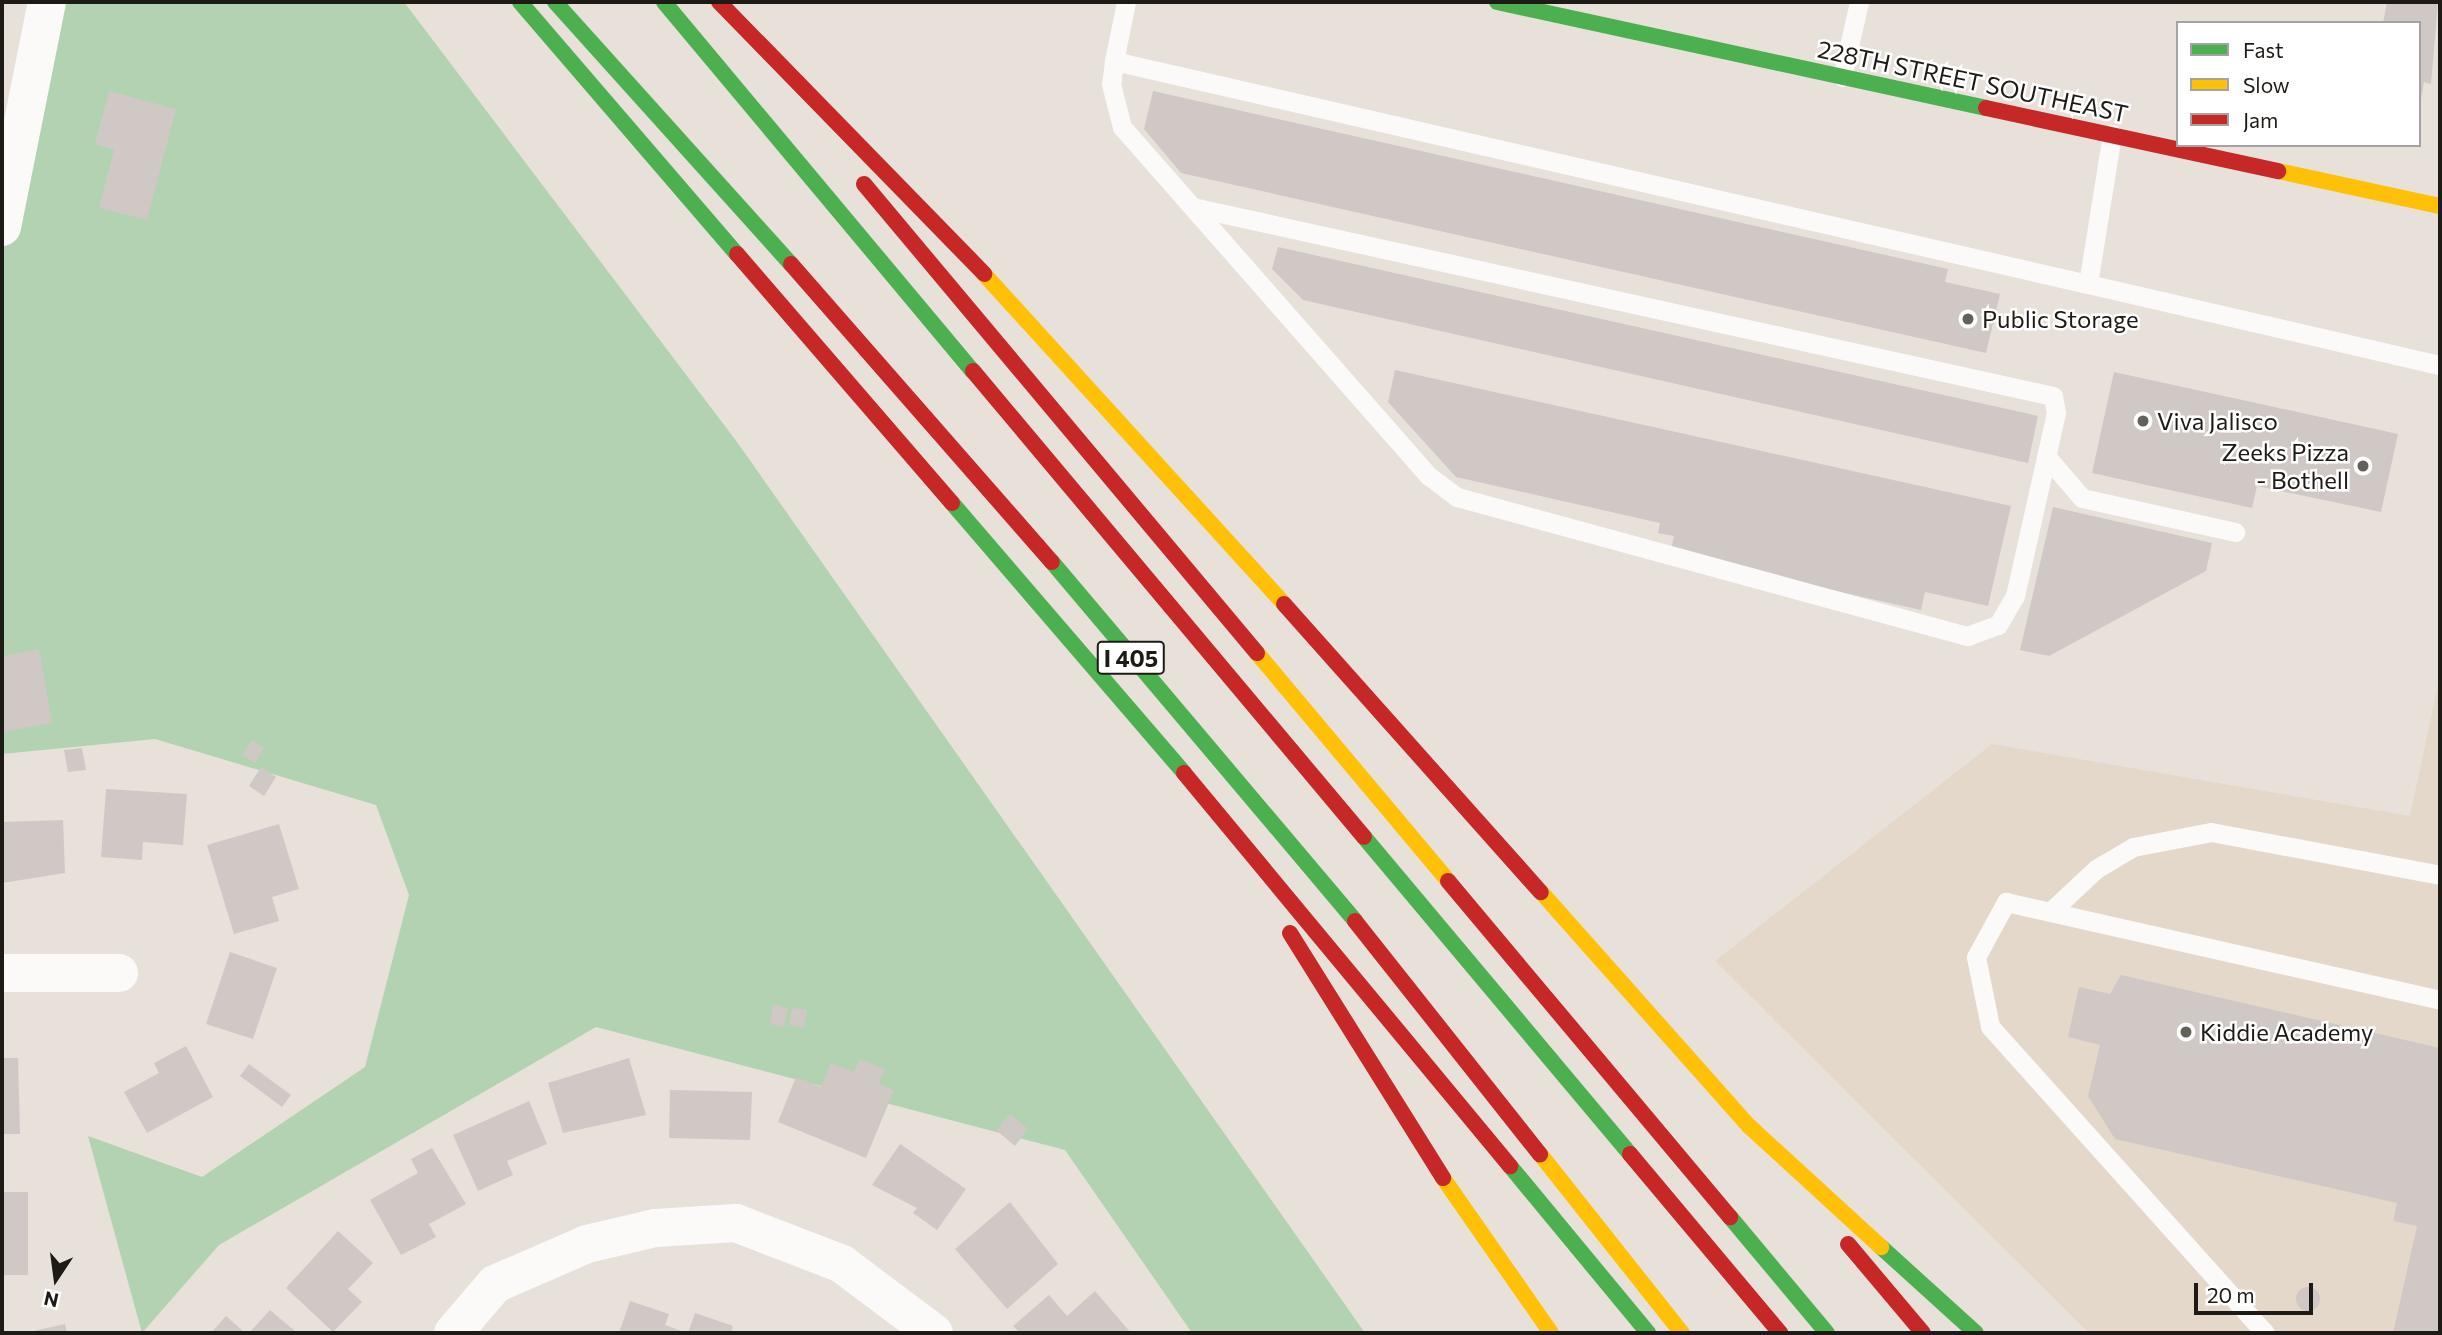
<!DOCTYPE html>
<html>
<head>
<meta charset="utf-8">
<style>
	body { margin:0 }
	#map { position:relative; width:2442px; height:1335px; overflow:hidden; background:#e7e1da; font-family:Commissioner,sans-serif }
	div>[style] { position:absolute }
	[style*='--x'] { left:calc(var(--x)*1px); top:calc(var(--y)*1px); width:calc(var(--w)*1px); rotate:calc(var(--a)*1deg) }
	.built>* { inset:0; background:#e4d8ca }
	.green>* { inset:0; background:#b3d2b2 }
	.building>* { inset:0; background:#cfc8c5 }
	.round { border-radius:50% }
	.lane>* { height:19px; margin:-9.5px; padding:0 9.5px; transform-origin:9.5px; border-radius:9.5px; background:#fbfaf9 }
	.street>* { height:38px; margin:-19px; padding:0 19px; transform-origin:19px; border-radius:19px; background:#fbfaf9 }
	.fast>* { height:16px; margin:-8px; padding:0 8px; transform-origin:8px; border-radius:8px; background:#4caf50 }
	.slow>* { height:16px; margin:-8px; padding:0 8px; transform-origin:8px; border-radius:8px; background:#ffc107 }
	.jam>* { height:16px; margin:-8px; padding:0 8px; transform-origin:8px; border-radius:8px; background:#c62828 }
	.dots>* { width:19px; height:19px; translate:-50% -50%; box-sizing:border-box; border:4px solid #fff; border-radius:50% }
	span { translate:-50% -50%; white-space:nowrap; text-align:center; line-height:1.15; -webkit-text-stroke:5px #fff; paint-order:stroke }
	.shield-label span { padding:2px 5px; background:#fff; border:2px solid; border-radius:5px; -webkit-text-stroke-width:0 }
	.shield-label { font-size:23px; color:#1e1a15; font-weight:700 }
	.street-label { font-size:24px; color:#1e1a15 }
	.poi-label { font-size:24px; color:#1e1a15 }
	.left { translate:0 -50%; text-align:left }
	.right { translate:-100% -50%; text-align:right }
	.frame { position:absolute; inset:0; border:4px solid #1e1a15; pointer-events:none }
	.legend { position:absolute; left:2176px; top:21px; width:245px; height:126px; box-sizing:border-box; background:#fff; border:2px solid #a5a3a1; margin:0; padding:9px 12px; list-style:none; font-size:21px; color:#1e1a15 }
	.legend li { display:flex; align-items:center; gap:14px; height:35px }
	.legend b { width:35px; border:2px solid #a5a3a1 }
	.north { position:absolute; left:21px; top:1244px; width:70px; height:70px; -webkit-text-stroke:5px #fff; paint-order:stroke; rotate:193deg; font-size:19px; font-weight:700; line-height:28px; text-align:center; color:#1e1a15 }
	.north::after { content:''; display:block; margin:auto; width:24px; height:32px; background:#1e1a15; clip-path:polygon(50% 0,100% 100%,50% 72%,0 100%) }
	.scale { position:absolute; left:2194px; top:1283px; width:119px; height:32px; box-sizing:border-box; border:4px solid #1e1a15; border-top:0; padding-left:9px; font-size:21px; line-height:24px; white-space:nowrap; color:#1e1a15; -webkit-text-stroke:5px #fff; paint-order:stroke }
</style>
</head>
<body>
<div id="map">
	<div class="built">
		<div style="clip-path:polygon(2440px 675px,2440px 1333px,2089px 1333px,1715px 961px,1992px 744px,2410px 816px)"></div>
	</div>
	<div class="green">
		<div style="clip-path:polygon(47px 2px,404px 2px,737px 442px,1365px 1333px,1192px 1333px,1065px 1150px,596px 1027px,219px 1245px,142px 1333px,88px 1136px,202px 1177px,365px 1067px,409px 895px,376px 805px,155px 739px,2px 754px,2px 227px)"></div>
	</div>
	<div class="building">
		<div style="clip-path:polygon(2387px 2px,2438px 2px,2431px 84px,2424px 82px,2421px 99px,2419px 23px,2383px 23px)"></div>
		<div style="clip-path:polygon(109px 91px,176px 109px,147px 220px,99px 208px,114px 150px,95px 144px)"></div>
		<div style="clip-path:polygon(1153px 91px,1948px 269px,1945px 282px,2000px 294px,1986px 353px,1181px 173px,1144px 129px)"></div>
		<div style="clip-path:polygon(1278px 247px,2038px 416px,2028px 463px,1303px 300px,1272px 269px)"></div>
		<div style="clip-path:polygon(1395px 370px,2011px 506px,1988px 606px,1925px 592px,1921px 610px,1670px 554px,1674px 536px,1658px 533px,1660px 523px,1456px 477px,1388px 402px)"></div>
		<div style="clip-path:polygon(2114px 372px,2398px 434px,2381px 512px,2257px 486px,2252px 508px,2092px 473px)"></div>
		<div style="clip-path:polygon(2053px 507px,2212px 543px,2206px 571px,2049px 656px,2020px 650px)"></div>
		<div style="clip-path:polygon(39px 649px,52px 723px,2px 732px,2px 656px)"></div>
		<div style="clip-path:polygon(252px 740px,264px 748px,255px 763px,242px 755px)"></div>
		<div style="clip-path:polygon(82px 748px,86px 770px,68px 772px,64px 750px)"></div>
		<div style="clip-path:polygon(261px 767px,276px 777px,264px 796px,249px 786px)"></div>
		<div style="clip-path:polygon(106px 789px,187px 794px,183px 845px,143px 842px,142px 860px,101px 857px)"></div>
		<div style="clip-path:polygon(63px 820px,65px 873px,2px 883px,2px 822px)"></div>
		<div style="clip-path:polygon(279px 824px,299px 889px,272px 897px,279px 921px,234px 934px,207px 845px)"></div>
		<div style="clip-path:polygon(230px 952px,277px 968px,253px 1039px,206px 1024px)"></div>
		<div style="clip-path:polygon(2121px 975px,2440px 1048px,2440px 1333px,2393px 1333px,2417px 1226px,2393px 1221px,2397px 1203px,2115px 1139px,2088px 1096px,2100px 1045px,2068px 1037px,2079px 987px,2110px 994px)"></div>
		<div style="clip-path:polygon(773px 1004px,788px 1008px,784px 1027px,770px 1024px)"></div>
		<div style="clip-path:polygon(792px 1008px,807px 1010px,804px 1028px,789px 1025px)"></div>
		<div style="clip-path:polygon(186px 1046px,213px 1097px,147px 1133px,124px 1092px,159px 1073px,154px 1063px)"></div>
		<div style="clip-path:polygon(2px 1058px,18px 1058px,20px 1134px,2px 1134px)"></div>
		<div style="clip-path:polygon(629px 1058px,646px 1115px,563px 1133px,548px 1083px)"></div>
		<div style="clip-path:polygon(860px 1059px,885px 1069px,879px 1084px,894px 1090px,866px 1158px,778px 1122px,796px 1077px,821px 1087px,831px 1063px,854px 1072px)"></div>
		<div style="clip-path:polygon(249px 1064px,291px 1095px,282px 1107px,240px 1076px)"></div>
		<div style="clip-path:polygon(670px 1090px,752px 1092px,750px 1140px,669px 1138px)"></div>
		<div style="clip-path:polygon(529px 1101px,547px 1144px,507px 1161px,513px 1175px,478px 1191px,453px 1135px)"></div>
		<div style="clip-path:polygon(1010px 1114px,1028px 1129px,1015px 1146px,996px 1130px)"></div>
		<div style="clip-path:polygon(900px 1144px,966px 1189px,937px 1230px,913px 1213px,917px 1208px,872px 1185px)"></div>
		<div style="clip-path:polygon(432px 1148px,466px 1204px,429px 1224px,436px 1237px,401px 1255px,370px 1200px,418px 1173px,411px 1159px)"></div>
		<div style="clip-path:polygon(2px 1192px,28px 1192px,28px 1275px,2px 1275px)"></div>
		<div style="clip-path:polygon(1010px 1202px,1058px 1264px,1007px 1309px,955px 1249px)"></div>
		<div style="clip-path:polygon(338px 1231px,373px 1263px,348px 1289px,362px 1302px,333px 1332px,286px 1288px)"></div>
		<div class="round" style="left:2296px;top:1287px;width:24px;height:24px"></div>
		<div style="clip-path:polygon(1095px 1291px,1131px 1333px,1020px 1333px,1013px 1326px,1049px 1295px,1067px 1316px)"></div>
		<div style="clip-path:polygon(630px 1301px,669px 1314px,665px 1325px,687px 1333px,619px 1333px)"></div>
		<div style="clip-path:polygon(270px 1310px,297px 1333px,249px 1333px)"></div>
		<div style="clip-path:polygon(695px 1313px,733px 1326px,731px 1333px,688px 1333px)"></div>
		<div style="clip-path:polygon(226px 1316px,245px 1333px,211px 1333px)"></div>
		<div style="clip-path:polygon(65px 1324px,67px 1333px,29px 1333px,29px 1332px)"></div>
	</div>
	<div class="lane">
		<div style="--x:1126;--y:2;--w:60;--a:101.5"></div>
		<div style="--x:1114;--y:61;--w:999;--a:12.9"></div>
		<div style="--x:1114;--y:61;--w:23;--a:97"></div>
		<div style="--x:1111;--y:84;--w:44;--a:75.7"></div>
		<div style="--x:1122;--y:127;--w:465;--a:48.7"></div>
		<div style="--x:1429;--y:476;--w:35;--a:37"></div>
		<div style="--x:1457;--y:497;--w:529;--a:15.25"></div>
		<div style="--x:1967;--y:636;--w:33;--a:-20"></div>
		<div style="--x:1998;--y:625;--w:34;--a:-60"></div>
		<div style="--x:2015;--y:596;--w:188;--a:-77.4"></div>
		<div style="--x:2056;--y:413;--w:17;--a:-100"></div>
		<div style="--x:2053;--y:396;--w:881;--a:-167.61"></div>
		<div style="--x:1842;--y:77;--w:77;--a:-77.2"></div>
		<div style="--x:2112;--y:134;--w:152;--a:99.1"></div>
		<div style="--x:2088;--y:284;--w:361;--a:13"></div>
		<div style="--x:2046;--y:456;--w:55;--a:49.4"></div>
		<div style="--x:2082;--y:498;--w:157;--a:12.5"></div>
		<div style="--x:2050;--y:912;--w:63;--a:-43.1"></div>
		<div style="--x:2096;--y:869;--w:43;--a:-30.7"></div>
		<div style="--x:2133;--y:847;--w:79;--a:-10.9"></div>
		<div style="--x:2211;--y:832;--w:233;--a:10.6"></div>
		<div style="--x:2265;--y:1333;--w:412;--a:-131.9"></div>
		<div style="--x:1990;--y:1026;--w:70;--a:-101.5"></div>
		<div style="--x:1976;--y:957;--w:63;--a:-61.4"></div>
		<div style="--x:2006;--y:902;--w:445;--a:12.7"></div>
	</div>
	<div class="street">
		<div style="--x:2;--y:227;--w:229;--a:-78.7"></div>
		<div style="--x:2;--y:973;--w:117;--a:0"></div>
		<div style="--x:453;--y:1333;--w:65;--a:-49.4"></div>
		<div style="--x:495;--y:1284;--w:100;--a:-23.5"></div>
		<div style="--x:587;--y:1244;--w:70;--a:-13.2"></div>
		<div style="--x:655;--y:1228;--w:81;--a:-3.5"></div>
		<div style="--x:736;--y:1223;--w:114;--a:21.1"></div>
		<div style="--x:842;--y:1264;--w:115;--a:36.9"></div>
	</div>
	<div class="fast">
		<div style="--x:520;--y:2;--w:333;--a:49.3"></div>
		<div style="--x:555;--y:2;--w:353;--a:48"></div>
		<div style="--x:664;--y:2;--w:481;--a:50.1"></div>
		<div style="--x:1497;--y:2;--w:500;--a:12.23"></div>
		<div style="--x:952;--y:503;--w:356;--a:49.3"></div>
		<div style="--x:1052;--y:562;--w:470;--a:49.8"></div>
		<div style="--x:1364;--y:837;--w:414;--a:50"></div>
		<div style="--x:1510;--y:1166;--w:217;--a:50.4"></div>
		<div style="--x:1730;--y:1217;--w:151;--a:50.1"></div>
		<div style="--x:1881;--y:1247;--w:128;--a:42.2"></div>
	</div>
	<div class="slow">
		<div style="--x:2278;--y:171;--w:166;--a:12.2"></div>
		<div style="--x:984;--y:274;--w:446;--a:47.7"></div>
		<div style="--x:1257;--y:653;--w:297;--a:50"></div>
		<div style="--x:1541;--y:892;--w:314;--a:48.4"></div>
		<div style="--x:1750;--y:1127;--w:178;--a:42.5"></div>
		<div style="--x:1540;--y:1154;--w:228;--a:51.6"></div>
		<div style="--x:1443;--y:1178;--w:189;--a:55.1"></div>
	</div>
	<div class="jam">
		<div style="--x:719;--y:2;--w:380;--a:45.7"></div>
		<div style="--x:1986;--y:108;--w:299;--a:12.2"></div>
		<div style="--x:864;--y:184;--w:612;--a:50.04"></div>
		<div style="--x:737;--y:254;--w:329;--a:49.2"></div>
		<div style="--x:791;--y:264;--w:396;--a:48.8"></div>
		<div style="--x:973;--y:371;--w:608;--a:50"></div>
		<div style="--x:1284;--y:604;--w:386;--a:48.3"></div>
		<div style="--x:1184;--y:773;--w:511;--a:50.32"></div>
		<div style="--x:1448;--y:881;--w:439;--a:50"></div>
		<div style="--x:1355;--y:921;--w:298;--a:51.6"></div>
		<div style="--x:1290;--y:933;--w:289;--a:58"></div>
		<div style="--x:1630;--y:1154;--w:234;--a:50"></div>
		<div style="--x:1848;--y:1244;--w:116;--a:49.9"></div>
	</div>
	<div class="dots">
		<div style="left:1968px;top:319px;background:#64605a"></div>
		<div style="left:2143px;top:421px;background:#64605a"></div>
		<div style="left:2363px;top:466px;background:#64605a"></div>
		<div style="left:2186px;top:1032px;background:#64605a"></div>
	</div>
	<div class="shield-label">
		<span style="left:1131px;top:658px">I 405</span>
	</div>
	<div class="street-label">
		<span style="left:1973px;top:81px;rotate:12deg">228TH STREET SOUTHEAST</span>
	</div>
	<div class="poi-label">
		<span class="left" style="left:1982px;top:319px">Public Storage</span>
		<span class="left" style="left:2157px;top:421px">Viva Jalisco</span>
		<span class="right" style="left:2349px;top:466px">Zeeks Pizza<br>- Bothell</span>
		<span class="left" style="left:2200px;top:1032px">Kiddie Academy</span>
	</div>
	<div class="frame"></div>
	<ul class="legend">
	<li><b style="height:9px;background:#4caf50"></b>Fast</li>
	<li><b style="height:9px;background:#ffc107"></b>Slow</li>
	<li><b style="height:9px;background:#c62828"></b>Jam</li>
	</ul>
	<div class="north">N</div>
	<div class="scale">20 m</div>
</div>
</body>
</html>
